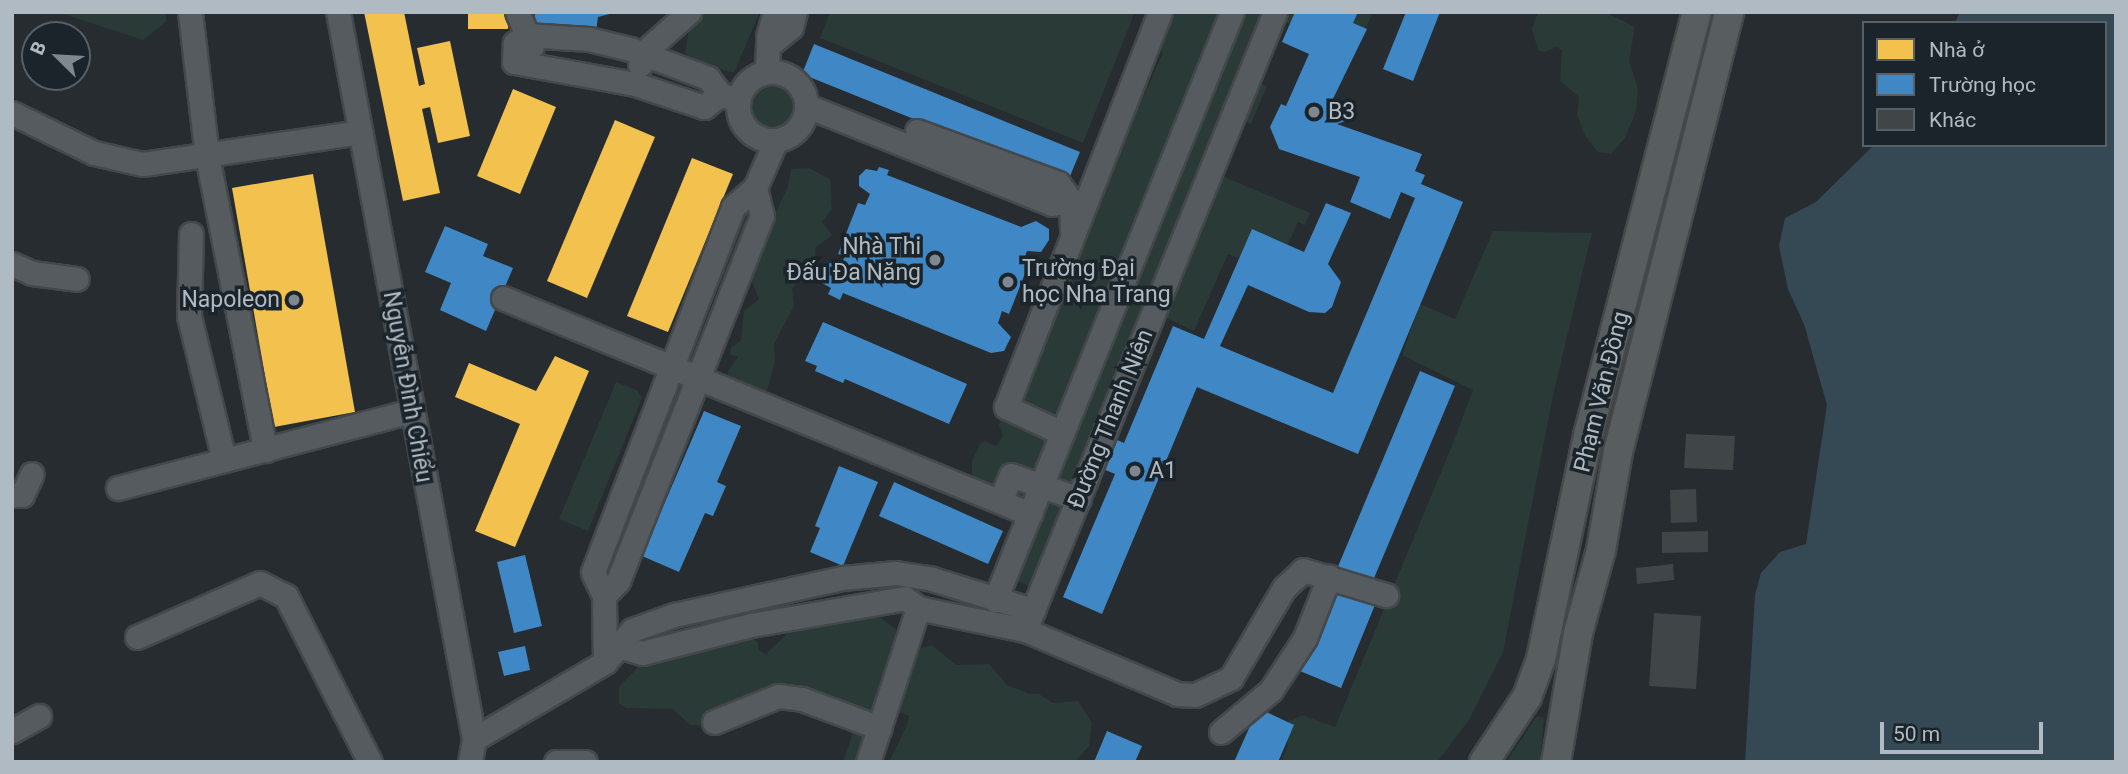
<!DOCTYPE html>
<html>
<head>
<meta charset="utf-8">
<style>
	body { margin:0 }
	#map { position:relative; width:2128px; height:774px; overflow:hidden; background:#262c30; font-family:Roboto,sans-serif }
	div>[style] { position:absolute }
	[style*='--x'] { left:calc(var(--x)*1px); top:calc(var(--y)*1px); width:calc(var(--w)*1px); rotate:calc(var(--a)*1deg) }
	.green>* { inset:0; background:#293a37 }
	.round { border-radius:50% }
	.water>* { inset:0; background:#354955 }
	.homes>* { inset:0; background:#f2c14e }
	.schools>* { inset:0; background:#3f88c5 }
	.building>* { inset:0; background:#404548 }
	.roads { filter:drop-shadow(2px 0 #44484b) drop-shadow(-2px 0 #44484b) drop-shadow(0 2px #44484b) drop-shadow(0 -2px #44484b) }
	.minor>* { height:23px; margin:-11.5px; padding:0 11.5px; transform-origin:11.5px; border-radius:11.5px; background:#555b5f }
	.minor>.ring { margin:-11.5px; padding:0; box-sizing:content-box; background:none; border:23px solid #555b5f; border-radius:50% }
	.major>* { height:28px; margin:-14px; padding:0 14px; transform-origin:14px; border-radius:14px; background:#585d60 }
	.dots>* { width:19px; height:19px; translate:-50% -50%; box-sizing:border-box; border:4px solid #1b242a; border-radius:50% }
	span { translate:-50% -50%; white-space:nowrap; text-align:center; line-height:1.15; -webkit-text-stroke:7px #1b242a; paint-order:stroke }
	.poi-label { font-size:23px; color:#b0bac2 }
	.left { translate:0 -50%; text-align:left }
	.right { translate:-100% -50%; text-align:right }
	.street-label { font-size:23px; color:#b0bac2 }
	.frame { position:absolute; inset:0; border:14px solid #b0bac2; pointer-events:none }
	.legend { position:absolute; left:1862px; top:21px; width:245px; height:126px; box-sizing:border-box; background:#1b242a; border:2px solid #576067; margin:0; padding:9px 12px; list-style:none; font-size:21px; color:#b0bac2 }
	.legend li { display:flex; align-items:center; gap:14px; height:35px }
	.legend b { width:35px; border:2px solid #576067 }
	.north { position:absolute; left:21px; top:21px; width:70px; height:70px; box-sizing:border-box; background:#1b242a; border:2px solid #576067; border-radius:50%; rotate:294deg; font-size:19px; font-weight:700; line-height:28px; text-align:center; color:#b0bac2 }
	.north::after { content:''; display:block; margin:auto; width:24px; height:32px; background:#80888f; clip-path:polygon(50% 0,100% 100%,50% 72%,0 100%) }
	.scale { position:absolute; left:1880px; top:722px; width:163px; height:32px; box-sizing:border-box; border:4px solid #b0bac2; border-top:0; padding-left:9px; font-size:21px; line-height:24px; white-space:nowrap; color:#b0bac2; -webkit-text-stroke:5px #1b242a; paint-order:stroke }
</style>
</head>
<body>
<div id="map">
	<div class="green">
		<div style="clip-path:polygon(58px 12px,166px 12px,166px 22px,143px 40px)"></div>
		<div style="clip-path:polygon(702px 12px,760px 12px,734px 73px,693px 61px,685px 53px,689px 29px)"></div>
		<div style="clip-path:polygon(830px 12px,1135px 12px,1083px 143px,820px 38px)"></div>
		<div style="clip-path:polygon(1170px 12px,1373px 12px,1359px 44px,1281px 21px,1254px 81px,1267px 86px,1251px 124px,1243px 121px,1220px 175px,1310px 213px,1305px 225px,1298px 222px,1275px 273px,1228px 254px,1194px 331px,1154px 312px,1036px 589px,995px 571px,1014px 521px,1014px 504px,972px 481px,972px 461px,980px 444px,985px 441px,996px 446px,1003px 436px,999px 425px,1002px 411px,1044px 347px,1040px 336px,1052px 309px,1061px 305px,1078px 262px,1073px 245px,1091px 227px,1107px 189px,1107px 117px,1110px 110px,1142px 99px,1162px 55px,1159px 35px)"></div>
		<div style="clip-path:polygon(1538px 12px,1605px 12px,1635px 27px,1629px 61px,1638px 89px,1636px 111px,1625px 138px,1611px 154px,1598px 152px,1585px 136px,1577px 115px,1579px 97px,1560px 81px,1562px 50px,1557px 47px,1544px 52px,1538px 50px,1532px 29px)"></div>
		<div class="round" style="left:751px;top:85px;width:42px;height:42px"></div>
		<div style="clip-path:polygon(809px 168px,830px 179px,832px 209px,822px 222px,832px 235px,815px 248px,816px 264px,792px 288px,794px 306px,774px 344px,775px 361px,765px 398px,726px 383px,728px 371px,738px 357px,730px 354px,731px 348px,741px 340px,744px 311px,759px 299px,748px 273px,788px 186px,791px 169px)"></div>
		<div style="clip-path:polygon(750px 210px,724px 285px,716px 288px,714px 284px,743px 211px)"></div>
		<div style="clip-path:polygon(1493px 231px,1592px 233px,1554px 391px,1503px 652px,1469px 720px,1437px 762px,1281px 762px,1288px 746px,1285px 723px,1302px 715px,1335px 727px,1449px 453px,1473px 390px,1402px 355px,1420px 304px,1455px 319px)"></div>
		<div style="clip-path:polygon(616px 382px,637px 390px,642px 398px,588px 531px,559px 519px)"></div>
		<div style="clip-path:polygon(671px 399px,677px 400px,625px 538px,619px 539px)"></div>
		<div style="clip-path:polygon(875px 614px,896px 629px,907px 652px,932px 645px,956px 665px,989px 664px,1007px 685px,1030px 694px,1039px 694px,1053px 703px,1078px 701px,1092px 723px,1089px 746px,1075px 762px,889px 762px,907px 725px,909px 716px,901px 713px,893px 714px,873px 762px,843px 762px,852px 735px,850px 725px,791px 707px,767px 712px,741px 728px,690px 725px,673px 709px,626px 708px,619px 703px,619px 687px,645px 660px,752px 637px,758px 642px,758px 650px,766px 654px,799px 622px)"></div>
		<div style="clip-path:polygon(1537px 716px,1544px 718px,1540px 762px,1506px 762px)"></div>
	</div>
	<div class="water">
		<div style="clip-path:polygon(1960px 12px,2116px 12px,2116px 762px,1745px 762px,1755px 595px,1761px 573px,1780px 552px,1806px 544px,1827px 405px,1804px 324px,1788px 289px,1779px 246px,1785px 218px,1816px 202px,1874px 145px,2105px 145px,2105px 23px,1955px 23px)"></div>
	</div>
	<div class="homes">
		<div style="clip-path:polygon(364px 12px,404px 12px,419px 86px,425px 84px,417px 48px,450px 41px,470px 136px,438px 143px,430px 107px,422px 109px,440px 193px,403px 201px)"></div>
		<div style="clip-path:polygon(468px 12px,508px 12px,508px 29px,468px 29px)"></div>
		<div style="clip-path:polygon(513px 89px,556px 107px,520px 194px,477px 176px)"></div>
		<div style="clip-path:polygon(615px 120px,655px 137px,587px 298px,547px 281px)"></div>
		<div style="clip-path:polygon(692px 158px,733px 174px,668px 332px,627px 316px)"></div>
		<div style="clip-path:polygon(313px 174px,355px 412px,274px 427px,232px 188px)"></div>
		<div style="clip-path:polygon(555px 356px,589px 371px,515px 547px,475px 531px,520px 424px,455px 397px,469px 363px,536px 391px)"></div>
	</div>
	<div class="schools">
		<div style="clip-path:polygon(535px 12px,617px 12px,598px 17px,596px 32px,534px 28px)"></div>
		<div style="clip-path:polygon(1295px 12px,1358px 12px,1353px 23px,1367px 29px,1329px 107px,1346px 100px,1353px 118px,1337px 124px,1422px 154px,1415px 171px,1425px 175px,1421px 184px,1463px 202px,1358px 454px,1197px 387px,1102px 614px,1063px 597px,1115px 474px,1103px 469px,1115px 439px,1124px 443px,1173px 326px,1204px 339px,1252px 229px,1304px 252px,1326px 203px,1351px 213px,1328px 264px,1341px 282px,1332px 307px,1325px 313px,1309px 312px,1248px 285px,1220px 346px,1333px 393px,1415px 198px,1401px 192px,1390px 219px,1350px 202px,1360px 177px,1279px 149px,1270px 127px,1281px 104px,1286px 106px,1309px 54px,1282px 42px)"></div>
		<div style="clip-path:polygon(1406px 12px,1440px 12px,1413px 81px,1383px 69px)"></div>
		<div style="clip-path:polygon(814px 44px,1080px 152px,1068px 181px,802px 74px)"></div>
		<div style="clip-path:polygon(879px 167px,889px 170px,887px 175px,1021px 227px,1036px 221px,1049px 229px,1049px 240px,1041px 252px,1027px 251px,1024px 259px,1030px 261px,1009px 314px,1002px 311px,998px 323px,1011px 337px,1004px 351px,991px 353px,843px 293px,840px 300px,828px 294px,831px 288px,822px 283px,821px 269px,830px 263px,840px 266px,845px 256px,838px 254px,858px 203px,865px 205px,870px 194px,859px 186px,859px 176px,866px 169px,877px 171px)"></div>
		<div style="clip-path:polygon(445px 226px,488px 244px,483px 256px,513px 268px,486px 331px,440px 310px,451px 283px,425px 272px)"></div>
		<div style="clip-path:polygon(823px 322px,967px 384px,949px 424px,845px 379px,843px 383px,815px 371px,817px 366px,805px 361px)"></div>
		<div style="clip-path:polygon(1420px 371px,1455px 386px,1369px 590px,1334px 576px)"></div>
		<div style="clip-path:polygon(704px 411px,741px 426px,717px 482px,726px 486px,713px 516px,705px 513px,679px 572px,642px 556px)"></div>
		<div style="clip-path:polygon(839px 466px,878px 482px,843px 566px,810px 552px,820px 528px,815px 526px)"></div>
		<div style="clip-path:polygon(894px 482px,1003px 531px,988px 564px,879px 516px)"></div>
		<div style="clip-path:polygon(525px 555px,542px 626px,514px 633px,497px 562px)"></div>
		<div style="clip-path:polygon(1332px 581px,1377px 600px,1341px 688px,1295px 669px)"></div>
		<div style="clip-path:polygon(525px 646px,530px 670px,504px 676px,498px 652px)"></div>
		<div style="clip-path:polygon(1258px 708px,1294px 725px,1278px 762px,1234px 762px)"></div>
		<div style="clip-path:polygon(1107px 731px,1142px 746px,1135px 762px,1094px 762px)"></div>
	</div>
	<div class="building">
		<div style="clip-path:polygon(1686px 434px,1735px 436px,1733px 470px,1684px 468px)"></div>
		<div style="clip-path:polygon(1696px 489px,1697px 522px,1671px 523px,1670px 490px)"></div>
		<div style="clip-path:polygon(1708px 531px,1708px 552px,1662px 553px,1662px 532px)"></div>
		<div style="clip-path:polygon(1673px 564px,1674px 580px,1637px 584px,1636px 568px)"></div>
		<div style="clip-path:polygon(1654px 613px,1701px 616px,1696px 689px,1649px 686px)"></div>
	</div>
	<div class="roads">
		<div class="minor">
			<div style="--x:190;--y:12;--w:145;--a:83.3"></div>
			<div style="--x:207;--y:156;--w:300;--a:78.8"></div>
			<div style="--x:338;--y:12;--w:740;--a:79.4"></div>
			<div style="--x:474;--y:739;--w:23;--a:100"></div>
			<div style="--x:517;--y:12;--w:37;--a:66"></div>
			<div style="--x:769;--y:45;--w:28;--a:-39"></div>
			<div style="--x:791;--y:27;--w:16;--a:-75"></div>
			<div style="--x:640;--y:65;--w:12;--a:-76"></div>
			<div style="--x:643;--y:53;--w:62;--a:-41.7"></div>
			<div style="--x:767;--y:72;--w:36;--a:-88"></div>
			<div style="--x:768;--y:36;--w:25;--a:-74"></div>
			<div class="ring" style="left:738px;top:72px;width:45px;height:45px"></div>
			<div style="--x:720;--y:94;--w:20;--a:-127"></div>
			<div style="--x:708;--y:78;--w:83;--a:-159.6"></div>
			<div style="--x:630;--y:49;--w:42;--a:-166.3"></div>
			<div style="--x:589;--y:39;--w:63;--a:-176.4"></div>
			<div style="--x:526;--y:35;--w:14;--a:144"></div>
			<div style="--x:515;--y:43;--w:19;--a:93"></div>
			<div style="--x:514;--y:62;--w:123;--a:10.3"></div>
			<div style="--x:635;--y:84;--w:73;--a:18.4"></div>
			<div style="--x:704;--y:107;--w:21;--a:-39"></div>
			<div style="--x:720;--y:94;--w:20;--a:20"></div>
			<div style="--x:807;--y:106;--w:264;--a:21.8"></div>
			<div style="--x:1052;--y:204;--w:19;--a:-9"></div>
			<div style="--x:1071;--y:201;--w:29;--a:88"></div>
			<div style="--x:12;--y:113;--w:91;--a:26"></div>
			<div style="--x:94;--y:153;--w:50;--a:12.7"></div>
			<div style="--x:143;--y:164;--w:219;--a:-8.4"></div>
			<div style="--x:917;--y:131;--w:150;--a:20.2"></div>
			<div style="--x:1058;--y:183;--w:22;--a:54"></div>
			<div style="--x:191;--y:234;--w:82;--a:91.4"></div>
			<div style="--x:189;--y:316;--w:148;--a:76.3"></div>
			<div style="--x:12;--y:264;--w:22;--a:24"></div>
			<div style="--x:32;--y:273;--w:45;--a:7.6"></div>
			<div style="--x:503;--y:298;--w:570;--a:22.29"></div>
			<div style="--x:1062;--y:433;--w:62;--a:-155.1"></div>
			<div style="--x:1006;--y:407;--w:424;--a:-68.7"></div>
			<div style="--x:118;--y:488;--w:304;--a:-14.7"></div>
			<div style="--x:12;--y:495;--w:10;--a:0"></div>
			<div style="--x:22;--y:495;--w:23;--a:-65"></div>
			<div style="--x:1000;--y:501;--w:28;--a:-67"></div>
			<div style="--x:1011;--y:475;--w:72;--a:19.4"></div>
			<div style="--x:604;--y:596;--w:21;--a:-47"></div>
			<div style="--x:618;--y:581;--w:392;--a:-68.5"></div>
			<div style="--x:762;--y:216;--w:29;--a:-104"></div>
			<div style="--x:995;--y:600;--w:634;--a:-68.05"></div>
			<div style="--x:1025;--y:630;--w:667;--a:-67.98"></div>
			<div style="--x:137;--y:637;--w:134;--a:-23.7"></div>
			<div style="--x:260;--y:583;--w:29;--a:27"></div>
			<div style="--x:286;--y:596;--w:186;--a:63.2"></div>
			<div style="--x:621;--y:647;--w:22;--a:16"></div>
			<div style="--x:642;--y:653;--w:113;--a:-14.4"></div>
			<div style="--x:751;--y:625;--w:156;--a:-9.9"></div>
			<div style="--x:905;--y:598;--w:16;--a:38"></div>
			<div style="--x:918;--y:608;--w:109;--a:11.6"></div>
			<div style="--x:1025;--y:630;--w:165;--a:22.8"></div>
			<div style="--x:1177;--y:694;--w:18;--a:3"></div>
			<div style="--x:1195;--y:695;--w:40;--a:-25"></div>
			<div style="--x:1231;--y:678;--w:104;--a:-59.5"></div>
			<div style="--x:1284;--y:588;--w:26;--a:-43"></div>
			<div style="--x:1303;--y:570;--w:87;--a:16.8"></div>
			<div style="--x:605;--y:662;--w:66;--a:-90.9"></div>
			<div style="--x:604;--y:596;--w:26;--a:-115"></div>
			<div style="--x:593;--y:572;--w:391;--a:-69"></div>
			<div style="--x:733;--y:207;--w:29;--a:-41"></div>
			<div style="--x:755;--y:188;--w:52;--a:-66.4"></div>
			<div style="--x:714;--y:722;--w:69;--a:-22.1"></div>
			<div style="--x:778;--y:696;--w:24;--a:7"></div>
			<div style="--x:802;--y:699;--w:83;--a:20.4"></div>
			<div style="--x:12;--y:731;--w:31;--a:-29"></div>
			<div style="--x:1221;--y:732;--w:65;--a:-40"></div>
			<div style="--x:1271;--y:690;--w:62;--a:-56.8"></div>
			<div style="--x:1305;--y:638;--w:66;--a:-68.5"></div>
			<div style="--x:474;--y:739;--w:152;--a:-30.4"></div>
			<div style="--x:605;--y:662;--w:42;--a:-49.8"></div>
			<div style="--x:632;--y:630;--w:45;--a:-19.7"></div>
			<div style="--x:674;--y:615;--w:172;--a:-12.4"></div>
			<div style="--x:842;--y:578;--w:54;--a:-5.3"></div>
			<div style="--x:896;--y:573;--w:36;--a:9"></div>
			<div style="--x:932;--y:579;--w:106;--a:17.1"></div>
			<div style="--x:556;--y:762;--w:29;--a:0"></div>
			<div style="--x:868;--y:762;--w:162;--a:-72"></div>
		</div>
		<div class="major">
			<div style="--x:1484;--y:762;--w:78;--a:-56.5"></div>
			<div style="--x:1527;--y:697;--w:40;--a:-69.8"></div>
			<div style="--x:1541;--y:659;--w:232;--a:-78.1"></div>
			<div style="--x:1589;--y:432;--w:434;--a:-75.6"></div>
			<div style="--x:1556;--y:762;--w:131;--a:-80.3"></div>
			<div style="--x:1578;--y:633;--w:86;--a:-74.5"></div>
			<div style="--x:1601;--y:550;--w:99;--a:-80.2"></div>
			<div style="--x:1618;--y:452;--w:454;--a:-75.8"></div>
		</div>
	</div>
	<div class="dots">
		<div style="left:1314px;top:112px;background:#80888f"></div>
		<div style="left:935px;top:260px;background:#80888f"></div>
		<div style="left:1008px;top:282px;background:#80888f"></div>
		<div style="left:294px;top:300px;background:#80888f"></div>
		<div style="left:1135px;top:471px;background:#80888f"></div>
	</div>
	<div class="poi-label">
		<span class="left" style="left:1328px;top:112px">B3</span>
		<span class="right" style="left:921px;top:260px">Nhà Thi<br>Đấu Đa Năng</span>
		<span class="left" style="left:1022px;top:282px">Trường Đại<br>học Nha Trang</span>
		<span class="right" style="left:280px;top:300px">Napoleon</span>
		<span class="left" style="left:1149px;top:471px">A1</span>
	</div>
	<div class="street-label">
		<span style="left:407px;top:387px;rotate:80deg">Nguyễn Đình Chiểu</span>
		<span style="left:1602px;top:392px;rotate:-76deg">Phạm Văn Đồng</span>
		<span style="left:1111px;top:419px;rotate:-68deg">Đường Thanh Niên</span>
	</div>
	<div class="frame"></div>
	<ul class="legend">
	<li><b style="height:19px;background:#f2c14e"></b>Nhà ở</li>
	<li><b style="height:19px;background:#3f88c5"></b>Trường học</li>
	<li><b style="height:19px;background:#404548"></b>Khác</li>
	</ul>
	<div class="north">B</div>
	<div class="scale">50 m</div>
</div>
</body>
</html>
